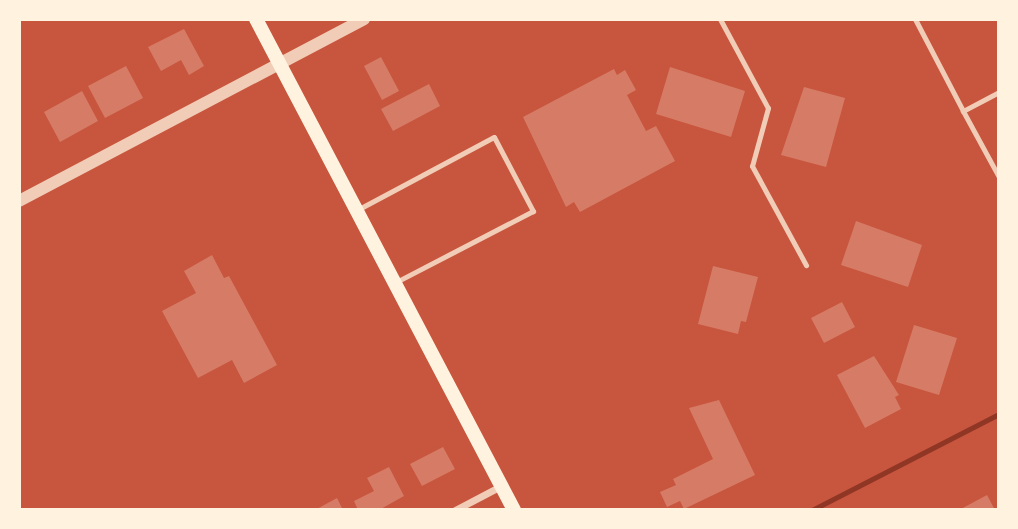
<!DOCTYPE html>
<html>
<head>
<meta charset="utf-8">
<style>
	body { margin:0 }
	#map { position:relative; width:1018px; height:529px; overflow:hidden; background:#c8553d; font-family:"Asap Condensed",sans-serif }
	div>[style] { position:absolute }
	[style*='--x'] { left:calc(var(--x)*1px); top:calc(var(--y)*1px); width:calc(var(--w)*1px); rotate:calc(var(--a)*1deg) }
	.stream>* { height:5px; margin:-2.5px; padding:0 2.5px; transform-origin:2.5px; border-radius:2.5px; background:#8f3625 }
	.building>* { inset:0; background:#d67c66 }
	.service>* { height:5px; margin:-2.5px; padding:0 2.5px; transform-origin:2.5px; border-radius:2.5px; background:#f1ccb7 }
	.minor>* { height:7px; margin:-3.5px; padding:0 3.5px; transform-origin:3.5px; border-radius:3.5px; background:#f1ccb7 }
	.tertiary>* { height:12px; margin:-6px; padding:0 6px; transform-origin:6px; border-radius:6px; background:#f1ccb7 }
	.secondary>* { height:14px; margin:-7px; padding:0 7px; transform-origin:7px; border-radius:7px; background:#fff3e0 }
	span { translate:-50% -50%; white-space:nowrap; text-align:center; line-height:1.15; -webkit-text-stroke:7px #fff3e0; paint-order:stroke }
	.frame { position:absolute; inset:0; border:21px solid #fff3e0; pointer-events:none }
</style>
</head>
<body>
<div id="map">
	<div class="stream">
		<div style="--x:812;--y:510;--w:210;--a:-27.2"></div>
	</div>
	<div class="building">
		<div style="clip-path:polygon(184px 29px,204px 66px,189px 75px,181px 60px,161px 71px,148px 47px)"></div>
		<div style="clip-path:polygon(381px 57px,399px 91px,382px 100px,364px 66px)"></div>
		<div style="clip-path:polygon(126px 66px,143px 98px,105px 118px,88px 86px)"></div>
		<div style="clip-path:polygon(670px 67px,745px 91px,731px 137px,656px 114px)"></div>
		<div style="clip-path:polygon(614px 69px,617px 75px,625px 70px,636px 90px,627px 95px,646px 131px,656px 126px,675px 161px,580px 212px,574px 202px,566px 207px,523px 117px)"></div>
		<div style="clip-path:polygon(429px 84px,440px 106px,393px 131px,381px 109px)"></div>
		<div style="clip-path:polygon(804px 87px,845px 98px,826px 167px,781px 155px)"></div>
		<div style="clip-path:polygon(82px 91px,98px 121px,60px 142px,44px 112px)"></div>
		<div style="clip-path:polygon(856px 221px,922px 245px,908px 287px,841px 265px)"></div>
		<div style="clip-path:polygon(212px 255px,224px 278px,229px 276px,277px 365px,244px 383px,232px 360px,198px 378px,162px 311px,196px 293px,184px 271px)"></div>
		<div style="clip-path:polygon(713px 266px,758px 277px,746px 322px,741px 321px,738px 334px,698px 324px)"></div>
		<div style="clip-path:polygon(842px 302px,855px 327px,824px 343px,811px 318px)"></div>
		<div style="clip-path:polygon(914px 325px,957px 338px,939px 395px,896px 382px)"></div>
		<div style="clip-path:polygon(874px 356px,899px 395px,895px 397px,901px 409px,865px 428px,837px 375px)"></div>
		<div style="clip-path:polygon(719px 400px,755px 475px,684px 509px,680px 501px,667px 507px,660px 492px,676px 485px,673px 479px,713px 459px,689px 408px)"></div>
		<div style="clip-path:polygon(443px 447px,455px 469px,422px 486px,410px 464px)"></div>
		<div style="clip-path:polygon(389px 467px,404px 496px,379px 510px,358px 510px,354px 501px,374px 491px,367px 478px)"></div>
		<div style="clip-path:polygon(987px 495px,995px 510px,959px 510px)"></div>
		<div style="clip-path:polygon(337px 498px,343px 510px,315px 510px)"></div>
	</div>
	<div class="service">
		<div style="--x:720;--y:19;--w:101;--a:61.7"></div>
		<div style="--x:768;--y:108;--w:60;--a:105.4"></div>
		<div style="--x:752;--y:166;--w:113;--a:61.4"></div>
		<div style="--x:915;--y:19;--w:104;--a:62.4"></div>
		<div style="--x:999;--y:92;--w:41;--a:152.2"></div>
		<div style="--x:963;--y:111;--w:75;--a:61.4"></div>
		<div style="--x:357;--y:210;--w:155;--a:-28.1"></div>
		<div style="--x:494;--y:137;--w:84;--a:62.2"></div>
		<div style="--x:533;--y:211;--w:154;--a:152.6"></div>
	</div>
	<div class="minor">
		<div style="--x:455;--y:510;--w:52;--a:-27.6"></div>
	</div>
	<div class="tertiary">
		<div style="--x:19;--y:201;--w:390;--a:-27.8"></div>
	</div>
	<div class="secondary">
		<div style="--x:256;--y:19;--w:555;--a:62.28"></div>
	</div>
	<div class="frame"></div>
</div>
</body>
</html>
